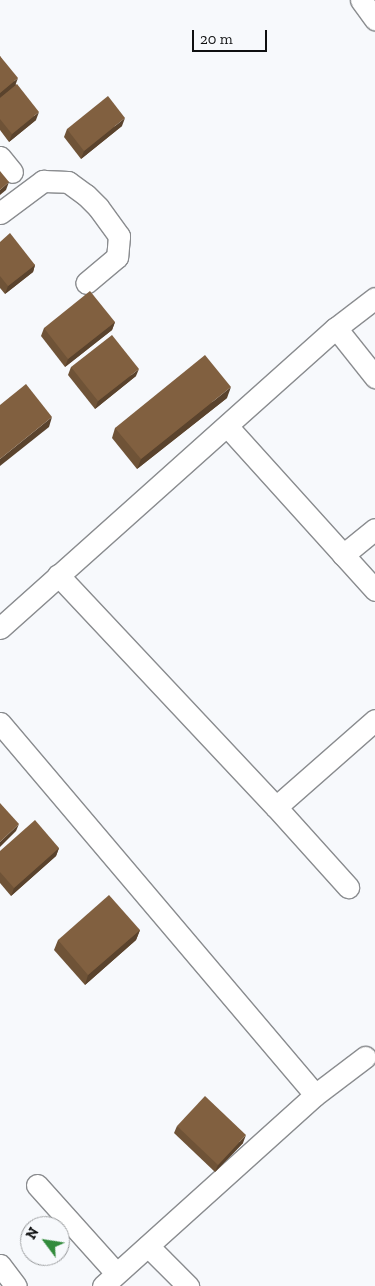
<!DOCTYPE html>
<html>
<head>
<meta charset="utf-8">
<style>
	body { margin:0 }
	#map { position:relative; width:375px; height:1286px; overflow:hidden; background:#f7f9fc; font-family:"Zilla Slab",serif }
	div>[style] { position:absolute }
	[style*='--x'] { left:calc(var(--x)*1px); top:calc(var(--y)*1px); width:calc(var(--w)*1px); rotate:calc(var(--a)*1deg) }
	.roads { filter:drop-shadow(1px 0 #8a8c8f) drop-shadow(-1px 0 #8a8c8f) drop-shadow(0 1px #8a8c8f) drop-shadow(0 -1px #8a8c8f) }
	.minor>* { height:21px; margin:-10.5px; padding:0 10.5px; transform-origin:10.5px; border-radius:10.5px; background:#fff }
	.wall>* { inset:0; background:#6f5337 }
	.shaded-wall>* { inset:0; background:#5a432d }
	.building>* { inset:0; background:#816040 }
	span { translate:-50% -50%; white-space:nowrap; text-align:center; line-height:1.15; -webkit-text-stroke:4px #f7f9fc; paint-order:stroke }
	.north { position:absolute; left:20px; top:1216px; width:50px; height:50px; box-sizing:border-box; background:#f7f9fc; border:1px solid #9a9c9e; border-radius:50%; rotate:301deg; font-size:14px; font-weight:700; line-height:20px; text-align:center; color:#0f1011 }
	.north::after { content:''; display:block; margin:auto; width:18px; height:22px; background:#328b3c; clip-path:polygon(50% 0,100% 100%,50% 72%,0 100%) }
	.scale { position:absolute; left:192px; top:30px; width:75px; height:22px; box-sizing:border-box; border:2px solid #0f1011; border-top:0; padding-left:6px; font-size:15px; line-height:18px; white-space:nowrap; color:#0f1011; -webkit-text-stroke:4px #f7f9fc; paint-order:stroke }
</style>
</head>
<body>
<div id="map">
	<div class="roads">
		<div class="minor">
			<div style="--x:361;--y:0;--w:24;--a:54"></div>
			<div style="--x:0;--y:157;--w:19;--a:51"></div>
			<div style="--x:0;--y:213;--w:54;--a:-36.7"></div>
			<div style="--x:43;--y:181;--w:25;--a:2"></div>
			<div style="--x:68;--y:182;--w:22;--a:36"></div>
			<div style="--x:86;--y:195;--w:17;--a:45"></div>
			<div style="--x:98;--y:207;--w:36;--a:54"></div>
			<div style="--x:119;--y:236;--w:21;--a:95"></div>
			<div style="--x:117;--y:257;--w:40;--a:140"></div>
			<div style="--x:336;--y:328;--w:63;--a:51.5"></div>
			<div style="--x:227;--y:426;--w:221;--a:47.9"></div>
			<div style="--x:343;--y:555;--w:41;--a:-39.1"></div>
			<div style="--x:58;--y:575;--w:318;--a:46.8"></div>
			<div style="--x:276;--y:807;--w:108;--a:48"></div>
			<div style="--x:0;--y:628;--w:450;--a:-41.8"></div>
			<div style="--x:336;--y:328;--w:49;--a:-37.6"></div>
			<div style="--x:0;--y:723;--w:487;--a:49.7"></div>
			<div style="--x:276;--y:807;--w:132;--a:-41.3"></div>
			<div style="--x:37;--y:1185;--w:118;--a:48.1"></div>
			<div style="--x:148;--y:1246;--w:57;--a:45"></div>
			<div style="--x:0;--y:1265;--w:26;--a:53"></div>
			<div style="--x:103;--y:1286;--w:285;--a:-42"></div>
			<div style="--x:315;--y:1095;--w:63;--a:-37.2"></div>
		</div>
	</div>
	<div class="wall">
		<div style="clip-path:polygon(0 56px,16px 85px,36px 120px,9px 142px,0 130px)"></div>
		<div style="clip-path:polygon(122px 126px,81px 159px,64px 137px,67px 129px)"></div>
		<div style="clip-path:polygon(0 242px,35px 265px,33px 272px,5px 294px,0 288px)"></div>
		<div style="clip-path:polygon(115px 322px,112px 330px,65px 367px,41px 336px,44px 328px)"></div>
		<div style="clip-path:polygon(71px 367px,136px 376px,95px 409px,68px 375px)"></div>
		<div style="clip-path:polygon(227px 398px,137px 469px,112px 438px,115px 428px)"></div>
		<div style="clip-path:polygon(59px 848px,56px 856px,11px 896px,0 883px,0 851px)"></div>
		<div style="clip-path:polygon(140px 930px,136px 940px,85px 985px,54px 950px,58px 940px)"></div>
		<div style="clip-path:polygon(177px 1126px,243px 1143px,215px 1172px,174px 1133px)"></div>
	</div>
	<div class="shaded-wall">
		<div style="clip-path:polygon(18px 78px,15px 86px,0 98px,0 93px)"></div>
		<div style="clip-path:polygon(39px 112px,36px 120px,9px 142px,12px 134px)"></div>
		<div style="clip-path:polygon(125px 118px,122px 126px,81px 159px,84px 151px)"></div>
		<div style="clip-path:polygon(9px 182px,6px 190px,0 195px,0 190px)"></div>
		<div style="clip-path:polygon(35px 265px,33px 272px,5px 294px,8px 286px)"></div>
		<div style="clip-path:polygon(115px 322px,112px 330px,65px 367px,68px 359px)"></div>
		<div style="clip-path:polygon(139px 369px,136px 376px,95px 409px,98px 401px)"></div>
		<div style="clip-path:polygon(231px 387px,227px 398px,137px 469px,141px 459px)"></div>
		<div style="clip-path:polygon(52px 417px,49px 427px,0 466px,0 459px)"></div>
		<div style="clip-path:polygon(19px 824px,16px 831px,0 847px,0 842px)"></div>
		<div style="clip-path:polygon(59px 848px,56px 856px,11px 896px,14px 888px)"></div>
		<div style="clip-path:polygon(140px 930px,136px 940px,85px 985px,88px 975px)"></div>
		<div style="clip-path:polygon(246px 1135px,243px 1143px,215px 1172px,218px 1165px)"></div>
	</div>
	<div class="building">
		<div style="clip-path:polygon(0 56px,18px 78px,0 93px)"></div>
		<div style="clip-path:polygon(17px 84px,39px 112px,12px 134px,0 119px,0 98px)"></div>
		<div style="clip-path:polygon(108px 96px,125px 118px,84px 151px,67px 129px)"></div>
		<div style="clip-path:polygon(0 171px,9px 182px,0 190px)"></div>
		<div style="clip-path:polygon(10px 233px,35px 265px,8px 286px,0 276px,0 242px)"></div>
		<div style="clip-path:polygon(90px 291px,115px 322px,68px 359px,44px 328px)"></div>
		<div style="clip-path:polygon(112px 335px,139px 369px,98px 401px,71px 367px)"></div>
		<div style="clip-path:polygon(205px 355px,231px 387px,141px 459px,115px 428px)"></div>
		<div style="clip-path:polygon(26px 384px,52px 417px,0 459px,0 405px)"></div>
		<div style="clip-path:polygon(0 803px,19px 824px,0 842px)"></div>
		<div style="clip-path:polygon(35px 820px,59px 848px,14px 888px,0 872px,0 851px)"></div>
		<div style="clip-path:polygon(109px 895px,140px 930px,88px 975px,58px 940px)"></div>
		<div style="clip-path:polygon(205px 1096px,246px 1135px,218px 1165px,177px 1126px)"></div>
	</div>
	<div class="north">N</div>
	<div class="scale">20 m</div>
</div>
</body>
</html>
